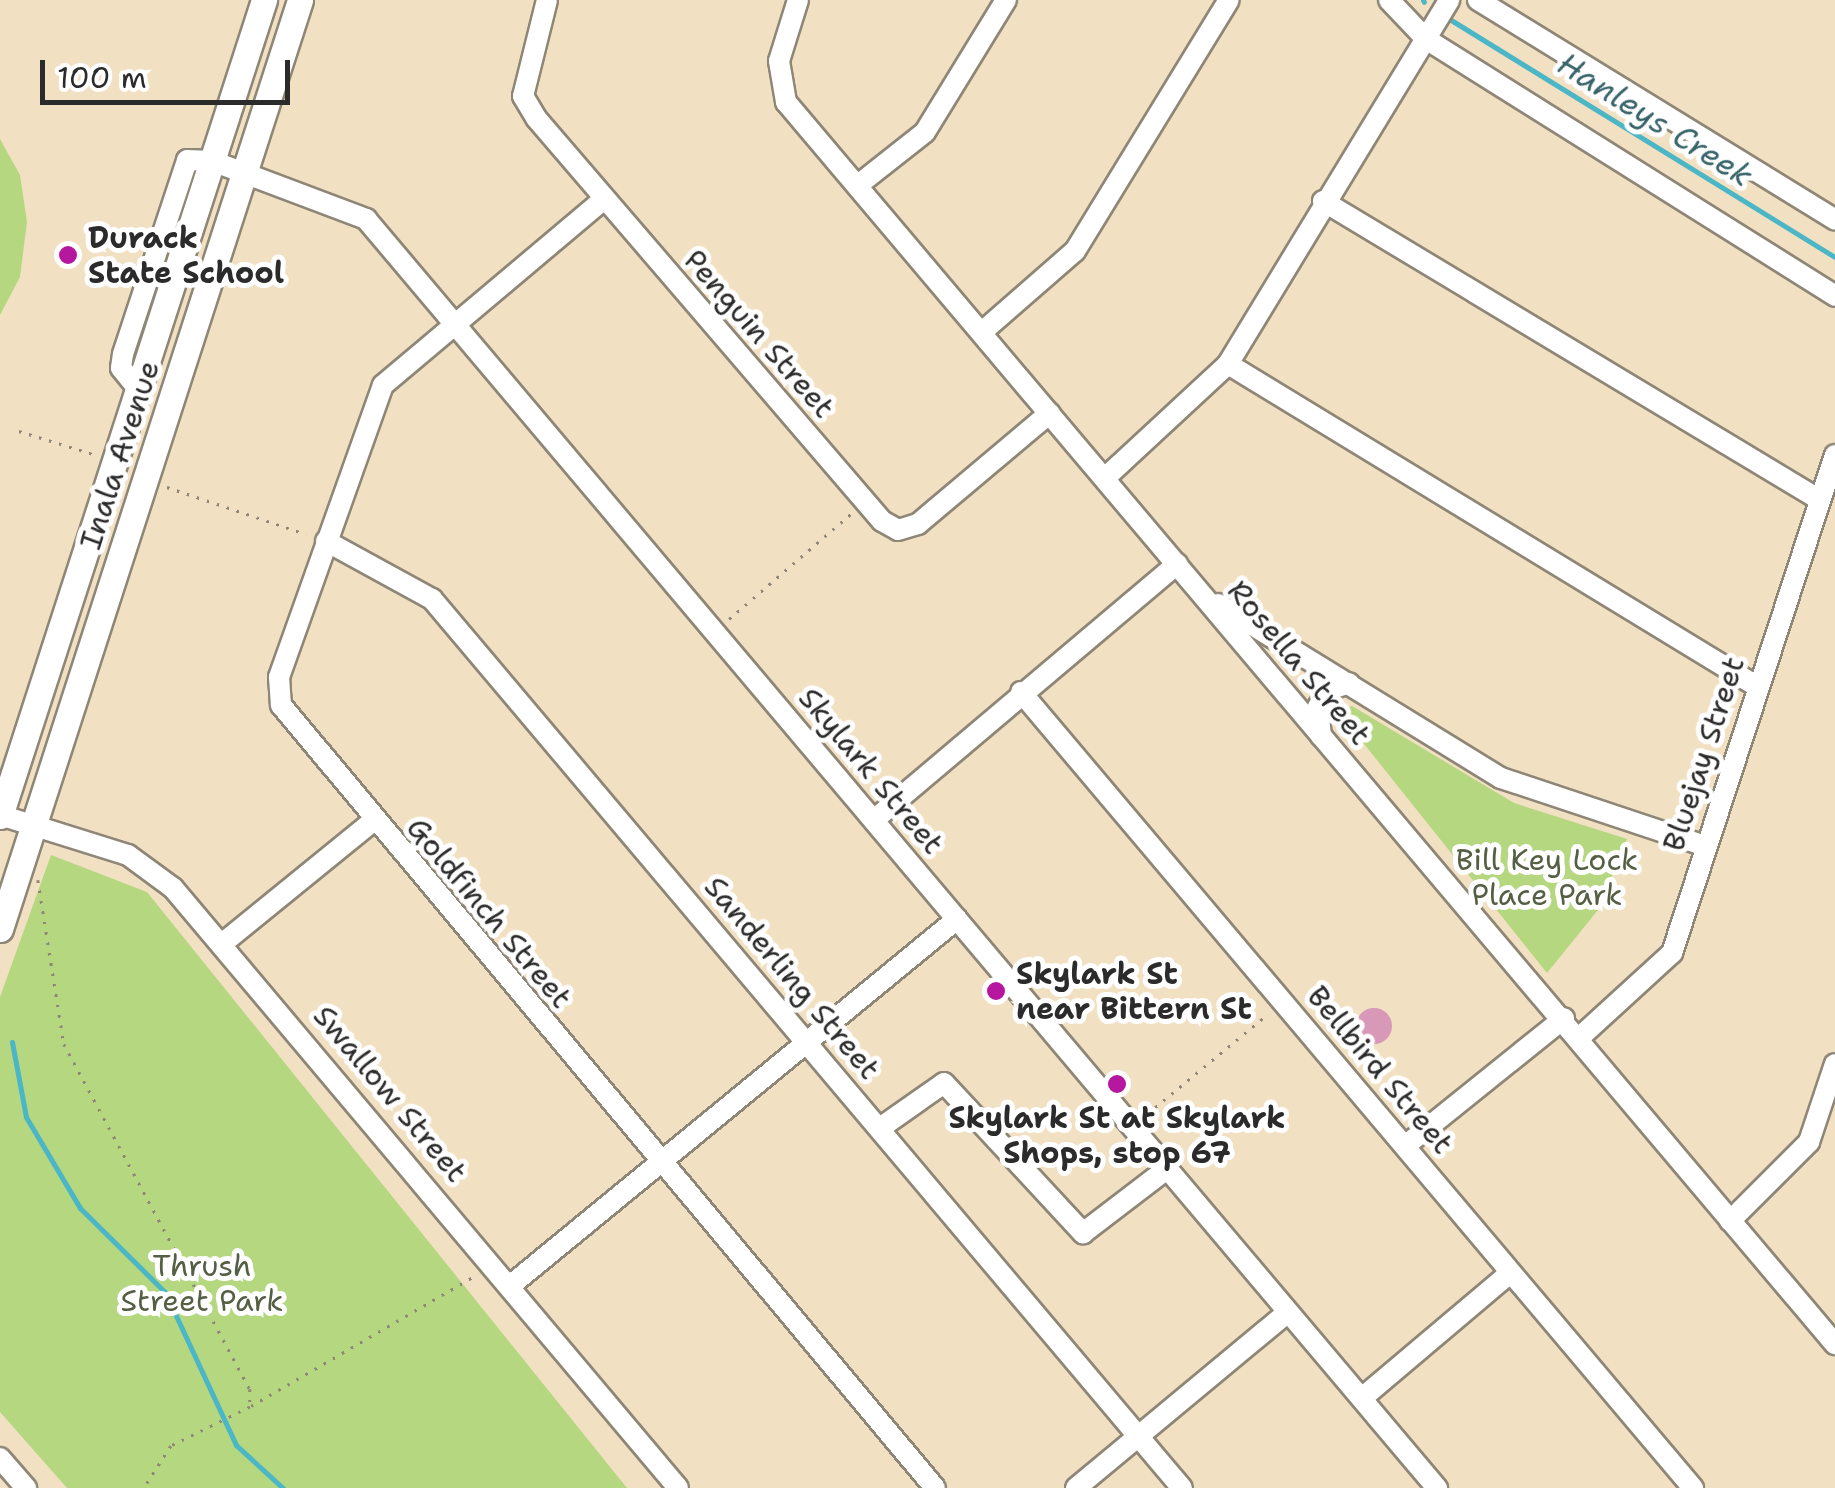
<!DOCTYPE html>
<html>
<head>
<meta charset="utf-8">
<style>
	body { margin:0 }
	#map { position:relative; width:1835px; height:1488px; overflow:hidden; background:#f2e0c2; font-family:"Shantell Sans",sans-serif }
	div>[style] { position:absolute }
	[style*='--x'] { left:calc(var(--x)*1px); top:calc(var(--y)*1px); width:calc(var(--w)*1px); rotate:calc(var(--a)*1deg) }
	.green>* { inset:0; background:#b4d780 }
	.stream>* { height:5px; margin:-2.5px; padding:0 2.5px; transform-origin:2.5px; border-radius:2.5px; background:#4ab6c6 }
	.building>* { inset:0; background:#d898b7 }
	.round { border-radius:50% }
	.path>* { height:2.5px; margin-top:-1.25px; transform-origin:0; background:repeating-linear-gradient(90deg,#8e8676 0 2.5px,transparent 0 10.5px) }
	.roads { filter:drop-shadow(2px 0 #8e8676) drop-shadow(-2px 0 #8e8676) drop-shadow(0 2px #8e8676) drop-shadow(0 -2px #8e8676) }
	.minor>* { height:20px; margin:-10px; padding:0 10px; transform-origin:10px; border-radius:10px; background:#fff }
	.major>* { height:25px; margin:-12.5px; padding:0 12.5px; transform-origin:12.5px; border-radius:12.5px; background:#fff }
	.dots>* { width:28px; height:28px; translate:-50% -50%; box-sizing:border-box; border:5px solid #fff; border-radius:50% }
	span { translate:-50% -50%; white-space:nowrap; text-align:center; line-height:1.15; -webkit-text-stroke:10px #fff; paint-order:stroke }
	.poi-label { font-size:30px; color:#2b2b2b; font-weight:700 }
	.left { translate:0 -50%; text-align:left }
	.street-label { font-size:30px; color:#2b2b2b }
	.park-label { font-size:30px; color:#545f44 }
	.water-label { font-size:32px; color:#376369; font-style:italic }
	.scale { position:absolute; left:40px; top:60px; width:250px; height:45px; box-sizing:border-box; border:5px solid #2b2b2b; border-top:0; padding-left:12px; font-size:30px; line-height:35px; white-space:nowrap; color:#2b2b2b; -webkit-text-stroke:8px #fff; paint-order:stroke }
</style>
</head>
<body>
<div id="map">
	<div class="green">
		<div style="clip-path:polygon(0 139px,20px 175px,27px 222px,20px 277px,0 315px)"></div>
		<div style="clip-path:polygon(1352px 706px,1514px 803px,1627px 839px,1598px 910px,1547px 973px,1337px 710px)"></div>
		<div style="clip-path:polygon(51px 855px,147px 892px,627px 1488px,67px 1488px,0 1412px,0 997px)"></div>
	</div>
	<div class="stream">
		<div style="--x:1423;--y:0;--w:2;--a:63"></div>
		<div style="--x:1451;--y:20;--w:451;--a:31.7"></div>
		<div style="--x:12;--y:1042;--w:76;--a:79.4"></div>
		<div style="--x:26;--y:1117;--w:106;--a:59.3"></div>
		<div style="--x:80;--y:1208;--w:120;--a:44.7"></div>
		<div style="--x:165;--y:1292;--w:169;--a:65.1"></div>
		<div style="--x:236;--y:1445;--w:64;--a:42.5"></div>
	</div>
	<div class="building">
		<div class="round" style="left:1356px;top:1008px;width:36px;height:36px"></div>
	</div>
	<div class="path">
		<div style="--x:19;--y:431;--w:77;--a:17.3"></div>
		<div style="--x:167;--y:487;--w:147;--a:18.7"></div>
		<div style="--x:729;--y:619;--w:162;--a:-40.8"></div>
		<div style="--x:38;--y:880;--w:166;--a:81"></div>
		<div style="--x:64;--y:1044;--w:392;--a:61.7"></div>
		<div style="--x:250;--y:1389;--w:18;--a:90"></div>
		<div style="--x:250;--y:1407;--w:88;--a:153.7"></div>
		<div style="--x:171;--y:1446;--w:50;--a:122.7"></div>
		<div style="--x:1147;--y:1114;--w:157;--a:-39.6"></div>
		<div style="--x:251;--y:1406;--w:257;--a:-30.2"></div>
	</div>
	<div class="roads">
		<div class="minor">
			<div style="--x:547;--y:0;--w:99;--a:104"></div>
			<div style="--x:523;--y:96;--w:26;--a:59"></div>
			<div style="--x:536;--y:118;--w:531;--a:49.35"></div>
			<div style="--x:882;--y:521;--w:18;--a:29"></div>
			<div style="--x:898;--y:530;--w:21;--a:-17"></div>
			<div style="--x:918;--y:524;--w:172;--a:-40.1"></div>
			<div style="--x:798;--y:0;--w:64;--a:107.3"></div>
			<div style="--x:779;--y:61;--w:42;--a:80.3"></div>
			<div style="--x:786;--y:102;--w:1626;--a:49.82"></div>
			<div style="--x:1389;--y:0;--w:54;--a:46.5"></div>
			<div style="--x:1426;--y:39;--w:483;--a:32.1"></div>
			<div style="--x:1478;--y:0;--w:419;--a:31.6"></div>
			<div style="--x:858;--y:185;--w:85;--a:-38.3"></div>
			<div style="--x:925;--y:132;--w:155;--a:-58.5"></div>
			<div style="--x:604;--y:199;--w:289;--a:139.9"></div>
			<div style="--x:383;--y:385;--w:310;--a:109.6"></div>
			<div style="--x:279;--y:677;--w:28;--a:86"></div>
			<div style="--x:281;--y:705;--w:1020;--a:50.13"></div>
			<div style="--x:1323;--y:201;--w:580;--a:31.03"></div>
			<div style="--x:982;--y:332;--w:123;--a:-41.1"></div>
			<div style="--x:1075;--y:251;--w:294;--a:-58.5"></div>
			<div style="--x:1228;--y:364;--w:621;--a:31.36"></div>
			<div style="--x:138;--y:389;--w:27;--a:-129"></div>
			<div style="--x:121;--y:368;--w:14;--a:-82"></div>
			<div style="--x:123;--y:354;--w:204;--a:-71.7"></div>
			<div style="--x:187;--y:160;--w:25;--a:2"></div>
			<div style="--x:212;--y:161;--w:165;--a:20.6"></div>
			<div style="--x:366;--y:219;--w:1661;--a:49.84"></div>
			<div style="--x:1106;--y:477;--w:166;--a:-42.8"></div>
			<div style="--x:1228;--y:364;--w:426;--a:-58.7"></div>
			<div style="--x:326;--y:541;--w:121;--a:28.7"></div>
			<div style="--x:432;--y:599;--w:1163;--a:49.85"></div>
			<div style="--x:1218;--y:604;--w:332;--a:31.6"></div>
			<div style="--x:1501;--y:778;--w:215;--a:18.4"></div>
			<div style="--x:1021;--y:692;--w:1042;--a:49.83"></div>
			<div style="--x:1321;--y:736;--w:29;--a:-96"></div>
			<div style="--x:1318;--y:707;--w:20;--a:-60"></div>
			<div style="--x:1328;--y:690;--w:22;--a:-18"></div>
			<div style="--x:0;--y:815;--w:134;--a:17.4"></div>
			<div style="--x:128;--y:855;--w:56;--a:36.3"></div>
			<div style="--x:173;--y:888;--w:784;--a:49.91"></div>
			<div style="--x:874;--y:820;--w:397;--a:-40.2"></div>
			<div style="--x:223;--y:943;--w:193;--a:-39.1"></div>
			<div style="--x:1580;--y:1037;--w:125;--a:-42.4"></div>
			<div style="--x:1672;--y:953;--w:524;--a:-71.88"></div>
			<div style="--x:880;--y:1128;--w:78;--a:-35.1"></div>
			<div style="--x:944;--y:1083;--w:205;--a:47.2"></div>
			<div style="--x:1083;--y:1233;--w:107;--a:-37.4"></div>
			<div style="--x:1405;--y:1146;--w:204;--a:-38.8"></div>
			<div style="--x:1730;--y:1221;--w:112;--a:-45"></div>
			<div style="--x:1809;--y:1142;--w:82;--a:-71.6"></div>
			<div style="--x:511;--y:1285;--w:577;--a:-39.37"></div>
			<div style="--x:1362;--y:1398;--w:194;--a:-40.2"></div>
			<div style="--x:0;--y:1458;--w:40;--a:49"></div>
			<div style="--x:1076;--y:1488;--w:274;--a:-39.7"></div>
		</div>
		<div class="major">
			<div style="--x:0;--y:816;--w:858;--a:-72.07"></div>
			<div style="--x:0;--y:929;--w:976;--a:-72.1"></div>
		</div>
	</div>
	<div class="dots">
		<div style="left:68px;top:255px;background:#b5179e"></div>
		<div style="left:996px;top:991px;background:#b5179e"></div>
		<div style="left:1117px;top:1084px;background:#b5179e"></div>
	</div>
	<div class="poi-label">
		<span class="left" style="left:88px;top:255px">Durack<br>State School</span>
		<span class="left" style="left:1016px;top:991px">Skylark St<br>near Bittern St</span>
		<span style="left:1117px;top:1135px">Skylark St at Skylark<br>Shops, stop 67</span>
	</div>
	<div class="street-label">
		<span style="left:759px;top:334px;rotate:49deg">Penguin Street</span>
		<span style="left:120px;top:455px;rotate:-72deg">Inala Avenue</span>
		<span style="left:1299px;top:663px;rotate:50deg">Rosella Street</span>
		<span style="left:1704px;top:754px;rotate:-72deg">Bluejay Street</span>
		<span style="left:871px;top:771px;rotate:50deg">Skylark Street</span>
		<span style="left:489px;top:913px;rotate:50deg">Goldfinch Street</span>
		<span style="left:792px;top:978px;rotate:50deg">Sanderling Street</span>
		<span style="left:1380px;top:1070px;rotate:50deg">Bellbird Street</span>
		<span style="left:390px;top:1094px;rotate:50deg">Swallow Street</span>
	</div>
	<div class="park-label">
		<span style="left:1547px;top:877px">Bill Key Lock<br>Place Park</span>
		<span style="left:202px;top:1283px">Thrush<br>Street Park</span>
	</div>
	<div class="water-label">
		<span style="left:1655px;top:120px;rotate:32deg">Hanleys Creek</span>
	</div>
	<div class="scale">100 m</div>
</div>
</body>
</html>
